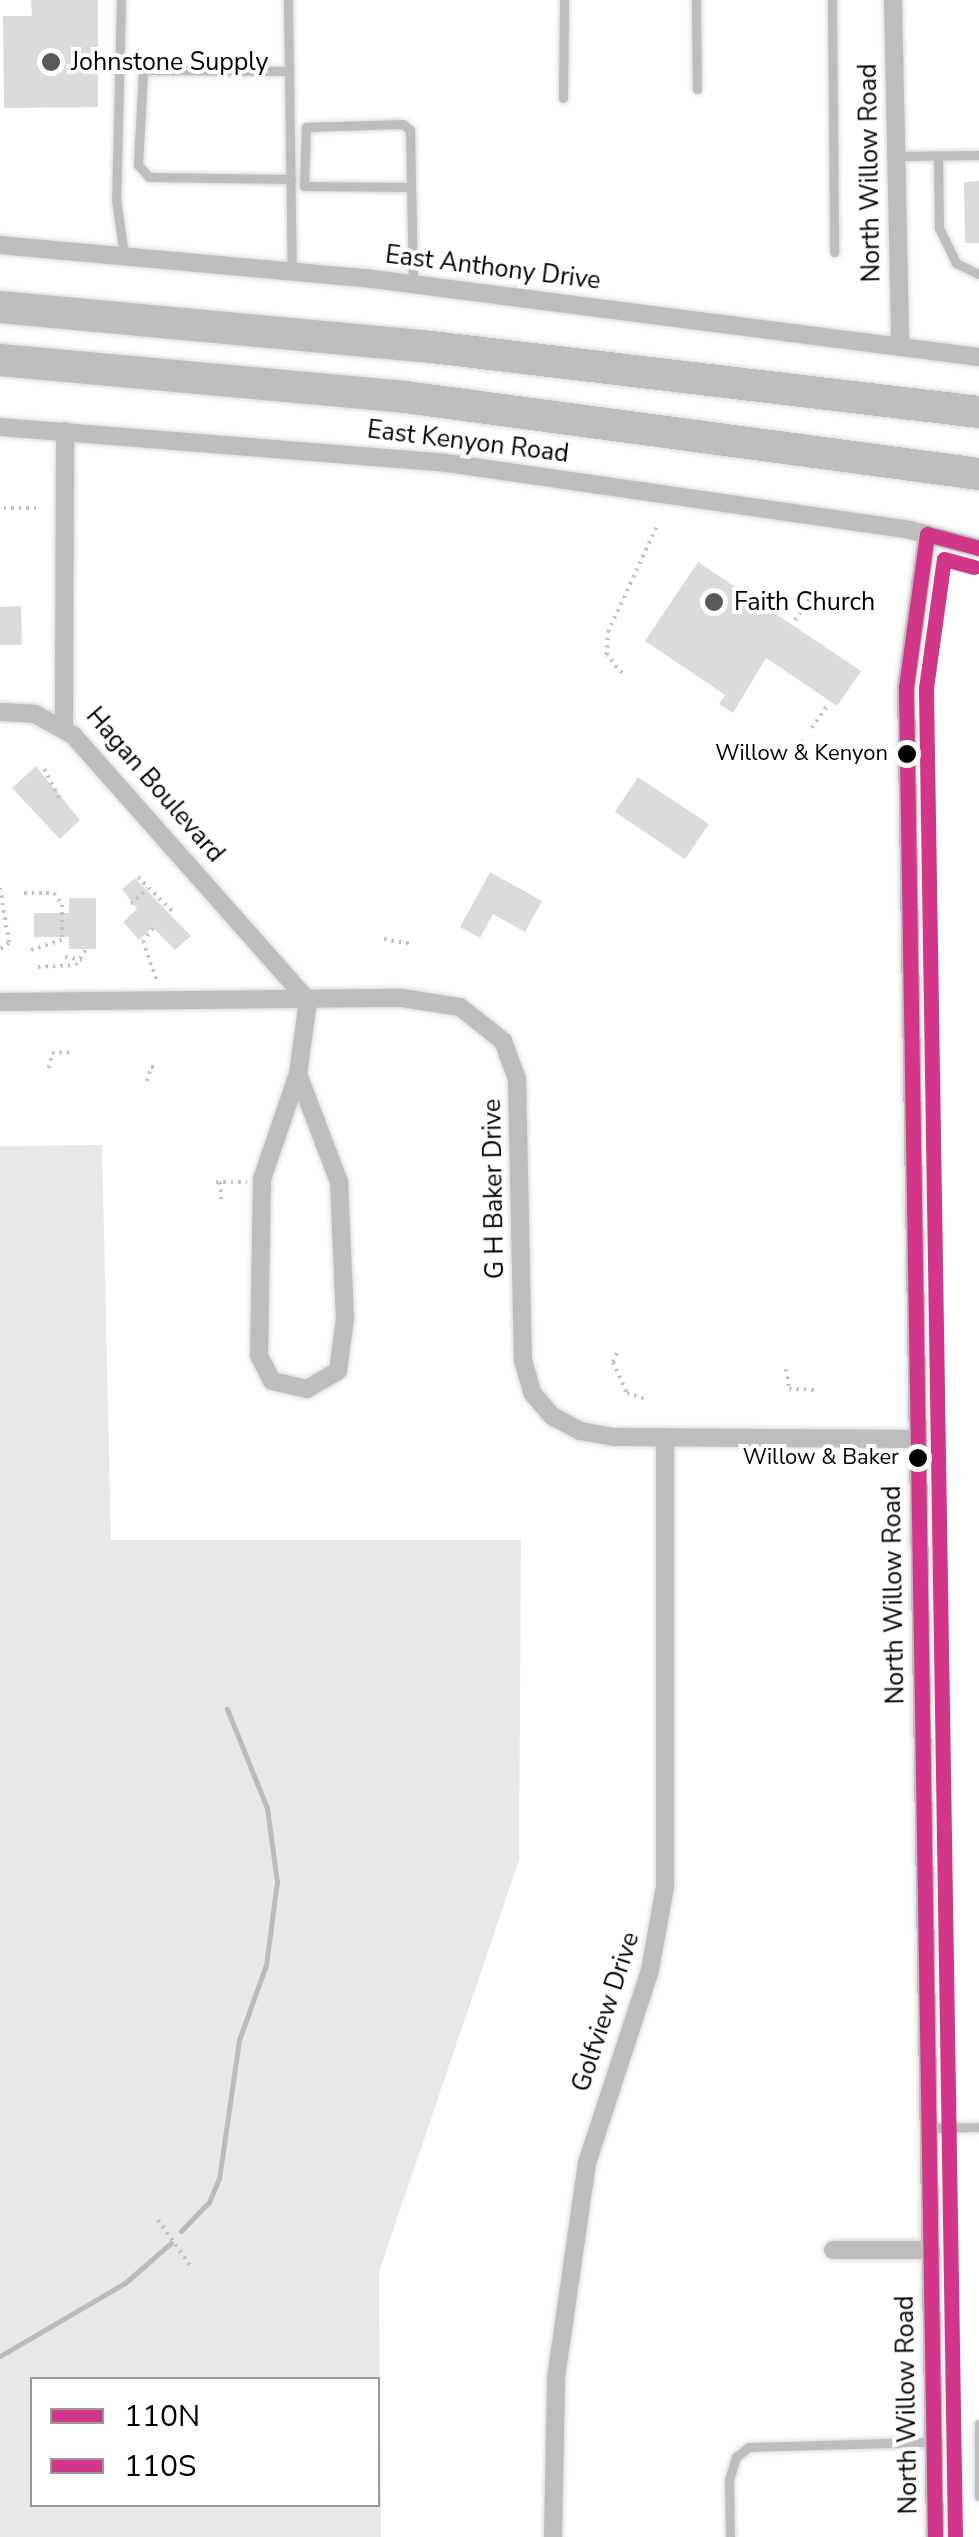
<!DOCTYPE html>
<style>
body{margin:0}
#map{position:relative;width:979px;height:2537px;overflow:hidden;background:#fff;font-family:"Nunito Sans",sans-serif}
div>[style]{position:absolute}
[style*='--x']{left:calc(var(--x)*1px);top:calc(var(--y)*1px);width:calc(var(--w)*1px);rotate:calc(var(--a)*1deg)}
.green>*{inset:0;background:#e8e8e8}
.stream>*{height:5px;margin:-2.5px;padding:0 2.5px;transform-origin:2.5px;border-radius:2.5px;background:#bababa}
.building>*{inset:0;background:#dbdbdb}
.path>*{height:4px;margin-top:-2px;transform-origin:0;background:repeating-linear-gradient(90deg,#c2c2c2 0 2.5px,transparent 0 7.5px)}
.roads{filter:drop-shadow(0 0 2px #dbdbdb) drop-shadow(0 0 2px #dbdbdb)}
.service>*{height:9px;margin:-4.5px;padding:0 4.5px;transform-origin:4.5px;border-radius:4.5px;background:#bdbdbd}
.minor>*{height:18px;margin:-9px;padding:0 9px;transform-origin:9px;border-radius:9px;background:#bdbdbd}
.motorway>*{height:32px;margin:-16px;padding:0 16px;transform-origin:16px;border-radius:16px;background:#bdbdbd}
.bus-1>*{height:15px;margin:-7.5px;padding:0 7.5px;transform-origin:7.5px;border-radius:7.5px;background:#d23689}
.bus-2>*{height:15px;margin:-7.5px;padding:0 7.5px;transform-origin:7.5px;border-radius:7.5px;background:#d23689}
.dots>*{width:28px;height:28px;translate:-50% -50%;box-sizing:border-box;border:5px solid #fff;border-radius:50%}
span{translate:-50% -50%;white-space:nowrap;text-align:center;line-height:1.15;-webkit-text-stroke:8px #fff;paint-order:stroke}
.bus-label{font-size:22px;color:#000}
.right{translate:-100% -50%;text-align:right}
.poi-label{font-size:25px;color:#000}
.left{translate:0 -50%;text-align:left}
.street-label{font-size:25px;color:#000}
.legend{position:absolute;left:30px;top:2377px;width:350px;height:130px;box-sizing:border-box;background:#fff;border:2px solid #999;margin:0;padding:12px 18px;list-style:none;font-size:30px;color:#000}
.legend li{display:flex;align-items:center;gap:20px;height:50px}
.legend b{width:50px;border:2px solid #999}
</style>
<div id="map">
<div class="green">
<i style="clip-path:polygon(evenodd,102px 1145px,111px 1540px,521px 1540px,519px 1860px,379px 2272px,381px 2537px,0 2537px,0 1146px,102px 1145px,32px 2380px,378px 2380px,378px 2504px,32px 2504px,32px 2380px)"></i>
</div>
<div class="stream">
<i style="--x:181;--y:2231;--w:40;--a:-46"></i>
<i style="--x:209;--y:2202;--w:25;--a:-67"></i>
<i style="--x:219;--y:2179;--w:140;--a:-81.8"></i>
<i style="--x:239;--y:2040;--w:80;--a:-70.2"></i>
<i style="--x:266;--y:1965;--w:84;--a:-82.5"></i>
<i style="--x:277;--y:1882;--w:75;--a:-97.7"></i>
<i style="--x:267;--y:1808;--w:107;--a:-112"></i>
<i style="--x:0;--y:2356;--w:145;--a:-30.3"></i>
<i style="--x:125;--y:2283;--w:61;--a:-41"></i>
</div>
<div class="building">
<i style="clip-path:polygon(31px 0,98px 0,98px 107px,4px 108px,3px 16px,32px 16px)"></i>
<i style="clip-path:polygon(979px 181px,979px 243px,965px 243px,964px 182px)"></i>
<i style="clip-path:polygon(698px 562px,861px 671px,837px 706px,766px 658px,733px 713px,719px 704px,725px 695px,645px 641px)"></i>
<i style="clip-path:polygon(21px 606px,22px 645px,0 645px,0 607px)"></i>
<i style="clip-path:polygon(36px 766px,80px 820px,60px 839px,12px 788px)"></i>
<i style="clip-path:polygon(638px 777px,709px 824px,685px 859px,615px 812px)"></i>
<i style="clip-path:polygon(490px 872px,542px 901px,525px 932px,493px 914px,480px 938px,460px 927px)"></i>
<i style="clip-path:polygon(135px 878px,191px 936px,175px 950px,152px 927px,139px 940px,123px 922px,137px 909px,122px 889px)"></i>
<i style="clip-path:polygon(69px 898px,96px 898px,96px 949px,69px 949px,69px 937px,34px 937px,34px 913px,69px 913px)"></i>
</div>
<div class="path">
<i style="--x:4;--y:508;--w:35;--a:0"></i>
<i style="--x:795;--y:620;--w:28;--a:-55"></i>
<i style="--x:622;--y:673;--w:23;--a:-130"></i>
<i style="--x:607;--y:655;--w:23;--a:-88"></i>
<i style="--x:608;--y:632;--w:115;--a:-65.2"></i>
<i style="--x:812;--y:728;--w:27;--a:-56"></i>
<i style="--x:802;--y:742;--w:5;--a:-53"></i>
<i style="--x:44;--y:769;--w:34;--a:62"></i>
<i style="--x:138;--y:877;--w:52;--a:45"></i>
<i style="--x:0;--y:888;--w:56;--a:80.7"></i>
<i style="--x:9;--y:943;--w:11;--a:146"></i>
<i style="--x:24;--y:893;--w:30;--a:0"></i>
<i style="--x:54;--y:893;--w:14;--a:56"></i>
<i style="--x:62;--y:905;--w:35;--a:90"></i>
<i style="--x:62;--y:940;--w:33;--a:162"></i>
<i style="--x:131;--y:904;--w:23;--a:-43"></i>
<i style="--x:153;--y:928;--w:16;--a:128"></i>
<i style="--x:143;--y:941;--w:43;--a:71.1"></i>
<i style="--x:384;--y:939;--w:27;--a:10"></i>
<i style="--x:65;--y:957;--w:19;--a:9"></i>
<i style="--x:38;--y:967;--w:38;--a:-3"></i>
<i style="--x:76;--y:965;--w:19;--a:-58"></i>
<i style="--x:49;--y:1068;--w:15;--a:-79"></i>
<i style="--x:52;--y:1053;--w:21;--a:-3"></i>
<i style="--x:147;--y:1081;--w:15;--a:-74"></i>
<i style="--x:151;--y:1067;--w:6;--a:0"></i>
<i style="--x:216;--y:1182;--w:31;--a:0"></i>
<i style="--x:220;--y:1182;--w:20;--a:87"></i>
<i style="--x:617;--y:1353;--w:10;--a:114"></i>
<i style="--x:613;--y:1362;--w:34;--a:66"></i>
<i style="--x:627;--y:1393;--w:22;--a:18"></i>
<i style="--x:786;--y:1369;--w:20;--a:81"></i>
<i style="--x:789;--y:1389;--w:30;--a:2"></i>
<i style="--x:158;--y:2220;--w:55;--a:54.6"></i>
</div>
<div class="roads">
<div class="service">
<i style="--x:121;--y:0;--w:200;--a:91.4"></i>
<i style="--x:116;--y:200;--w:55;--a:81.6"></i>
<i style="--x:288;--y:0;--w:270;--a:89.2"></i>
<i style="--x:696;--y:0;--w:89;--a:89.4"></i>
<i style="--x:832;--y:0;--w:252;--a:89.5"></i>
<i style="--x:289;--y:71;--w:146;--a:-179.6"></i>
<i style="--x:143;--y:70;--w:95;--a:93"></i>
<i style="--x:138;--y:165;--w:16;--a:47"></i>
<i style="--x:149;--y:177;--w:142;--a:0.8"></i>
<i style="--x:563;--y:98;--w:98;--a:-89.4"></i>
<i style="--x:897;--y:156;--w:82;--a:-0.7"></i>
<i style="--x:938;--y:156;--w:72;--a:89.2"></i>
<i style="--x:939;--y:228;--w:39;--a:64"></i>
<i style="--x:956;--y:263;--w:25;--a:26"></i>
<i style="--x:411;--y:187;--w:107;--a:-179.5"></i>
<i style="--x:304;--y:186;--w:59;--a:-88.1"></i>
<i style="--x:306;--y:127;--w:97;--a:-1.8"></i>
<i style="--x:403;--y:124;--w:9;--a:41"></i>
<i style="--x:410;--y:130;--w:153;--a:88.9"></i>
<i style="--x:929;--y:2128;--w:50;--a:-1.1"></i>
<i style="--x:979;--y:2424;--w:72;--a:90"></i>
<i style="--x:730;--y:2537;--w:57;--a:-91"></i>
<i style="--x:729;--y:2480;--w:24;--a:-73"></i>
<i style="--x:736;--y:2457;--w:16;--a:-38"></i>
<i style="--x:749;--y:2447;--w:182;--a:-1.6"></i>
</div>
<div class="minor">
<i style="--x:893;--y:0;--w:346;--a:88.8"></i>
<i style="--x:0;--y:245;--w:366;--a:5.2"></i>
<i style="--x:365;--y:278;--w:619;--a:7.33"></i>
<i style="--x:0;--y:427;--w:447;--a:4.6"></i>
<i style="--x:446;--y:463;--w:469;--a:8.2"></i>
<i style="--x:910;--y:530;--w:71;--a:14.6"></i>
<i style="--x:927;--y:534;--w:154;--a:97.8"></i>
<i style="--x:906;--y:687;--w:1850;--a:89.1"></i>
<i style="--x:0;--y:712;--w:35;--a:3"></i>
<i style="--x:35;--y:714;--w:43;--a:28.9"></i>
<i style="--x:73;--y:735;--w:355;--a:48.5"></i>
<i style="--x:308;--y:1001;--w:74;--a:97.8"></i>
<i style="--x:298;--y:1074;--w:116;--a:69.2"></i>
<i style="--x:339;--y:1182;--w:137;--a:87.5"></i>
<i style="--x:345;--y:1319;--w:52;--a:97.7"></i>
<i style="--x:338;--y:1371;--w:36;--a:150"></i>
<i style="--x:307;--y:1389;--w:36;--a:-167"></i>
<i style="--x:272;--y:1381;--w:29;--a:-117"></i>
<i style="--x:259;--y:1355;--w:176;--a:-89"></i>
<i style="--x:262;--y:1179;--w:111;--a:-71.1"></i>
<i style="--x:64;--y:727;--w:296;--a:-89.8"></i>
<i style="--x:0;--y:1002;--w:402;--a:-0.6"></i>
<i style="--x:402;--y:998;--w:59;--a:8.8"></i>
<i style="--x:460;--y:1007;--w:55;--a:38.3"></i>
<i style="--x:503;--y:1041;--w:40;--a:69.8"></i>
<i style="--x:517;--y:1079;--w:281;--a:88.8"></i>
<i style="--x:523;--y:1360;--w:35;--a:74"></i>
<i style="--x:533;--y:1394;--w:29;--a:49"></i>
<i style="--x:552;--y:1416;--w:32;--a:28"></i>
<i style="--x:580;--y:1431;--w:36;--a:10"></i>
<i style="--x:615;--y:1437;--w:302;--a:0.4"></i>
<i style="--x:833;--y:2250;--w:96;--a:0"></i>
<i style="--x:553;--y:2537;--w:159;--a:-88.9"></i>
<i style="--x:556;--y:2378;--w:217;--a:-81.8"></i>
<i style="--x:587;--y:2163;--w:203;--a:-71.9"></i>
<i style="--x:650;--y:1970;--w:84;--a:-79.8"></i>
<i style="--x:665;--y:1887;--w:448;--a:-90"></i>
</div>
<div class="motorway">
<i style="--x:0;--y:307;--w:425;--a:5.3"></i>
<i style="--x:423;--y:346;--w:560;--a:6.77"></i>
<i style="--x:0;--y:360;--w:407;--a:5.2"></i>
<i style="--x:405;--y:397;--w:579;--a:7.64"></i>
</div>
</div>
<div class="bus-1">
<i style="--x:935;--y:2537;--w:1850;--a:-90.9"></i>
<i style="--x:906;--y:687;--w:154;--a:-82.2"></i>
<i style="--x:927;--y:534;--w:54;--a:15.1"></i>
</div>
<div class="bus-2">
<i style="--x:955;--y:2537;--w:1849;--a:-90.9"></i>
<i style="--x:926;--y:688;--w:130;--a:-82.1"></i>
<i style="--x:944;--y:559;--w:31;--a:15"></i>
</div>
<div class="dots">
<i style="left:51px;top:62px;background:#595959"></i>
<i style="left:714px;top:602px;background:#595959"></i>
<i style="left:907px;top:754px;background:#000"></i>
<i style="left:918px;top:1458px;background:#000"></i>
</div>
<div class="bus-label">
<span class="right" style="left:888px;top:754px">Willow &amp; Kenyon</span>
<span class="right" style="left:899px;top:1458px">Willow &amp; Baker</span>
</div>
<div class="poi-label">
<span class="left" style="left:71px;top:62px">Johnstone Supply</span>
<span class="left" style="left:734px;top:602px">Faith Church</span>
</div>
<div class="street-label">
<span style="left:870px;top:173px;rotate:-91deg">North Willow Road</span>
<span style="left:493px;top:268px;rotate:7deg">East Anthony Drive</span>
<span style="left:468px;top:442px;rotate:7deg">East Kenyon Road</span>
<span style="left:155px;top:785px;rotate:49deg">Hagan Boulevard</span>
<span style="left:494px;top:1189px;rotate:-91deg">G H Baker Drive</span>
<span style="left:894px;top:1595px;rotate:-91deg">North Willow Road</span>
<span style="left:606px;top:2012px;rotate:-72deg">Golfview Drive</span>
<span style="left:907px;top:2405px;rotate:-91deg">North Willow Road</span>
</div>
<ul class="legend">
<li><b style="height:12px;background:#d23689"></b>110N</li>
<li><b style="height:12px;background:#d23689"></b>110S</li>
</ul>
</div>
